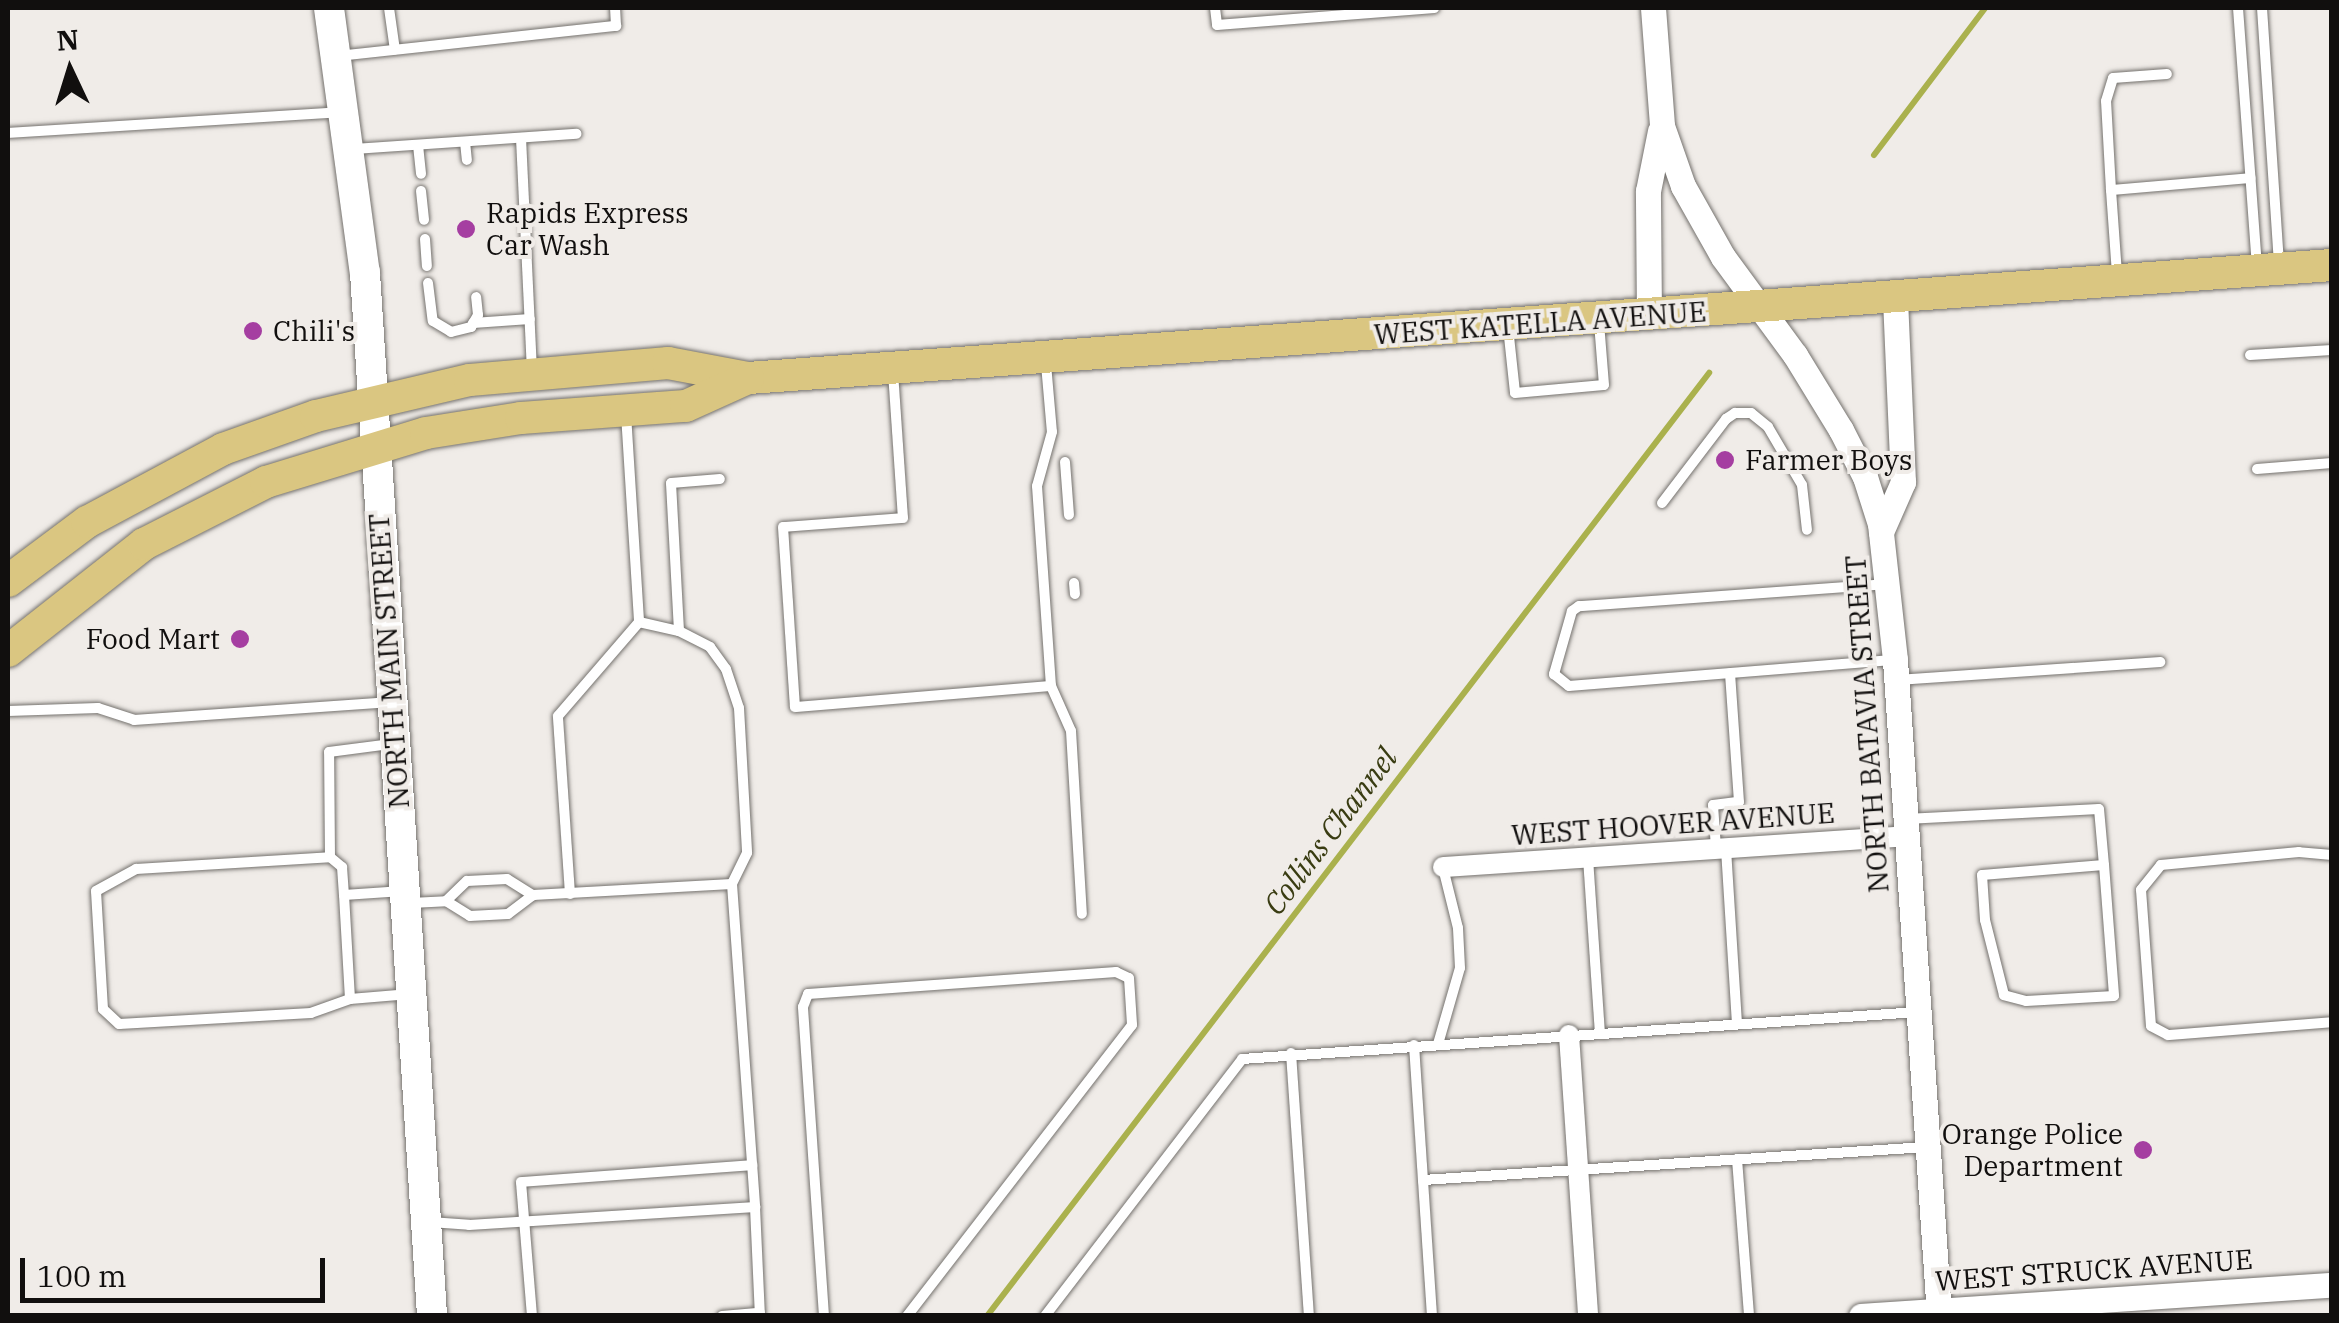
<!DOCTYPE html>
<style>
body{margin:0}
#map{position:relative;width:2339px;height:1323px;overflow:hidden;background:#f0ece8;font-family:"IBM Plex Serif",serif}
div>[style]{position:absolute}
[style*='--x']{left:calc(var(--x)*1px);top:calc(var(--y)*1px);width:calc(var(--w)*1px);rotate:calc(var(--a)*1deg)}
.stream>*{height:6px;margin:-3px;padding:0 3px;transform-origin:3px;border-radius:3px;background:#aab14d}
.roads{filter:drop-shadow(0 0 2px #74716d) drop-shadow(0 0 2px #74716d)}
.service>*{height:10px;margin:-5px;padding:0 5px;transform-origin:5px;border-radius:5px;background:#fff}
.minor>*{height:20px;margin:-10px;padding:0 10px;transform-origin:10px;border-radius:10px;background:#fff}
.tertiary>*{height:25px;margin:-12.5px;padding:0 12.5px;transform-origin:12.5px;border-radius:12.5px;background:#fff}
.secondary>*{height:30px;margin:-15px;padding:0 15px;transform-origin:15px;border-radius:15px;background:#fff}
.primary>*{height:32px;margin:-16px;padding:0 16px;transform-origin:16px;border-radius:16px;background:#dac681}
.dots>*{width:28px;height:28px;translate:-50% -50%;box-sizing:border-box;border:5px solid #f0ece8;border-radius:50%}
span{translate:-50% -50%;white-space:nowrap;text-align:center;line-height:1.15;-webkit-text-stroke:8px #f0ece8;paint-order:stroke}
.poi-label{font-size:28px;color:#110f0e}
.left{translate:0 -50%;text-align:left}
.right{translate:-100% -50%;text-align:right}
.street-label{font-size:28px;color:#110f0e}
.water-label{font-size:30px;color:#393c12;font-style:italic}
.frame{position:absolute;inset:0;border:10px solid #110f0e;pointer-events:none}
.north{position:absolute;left:20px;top:20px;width:100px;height:100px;-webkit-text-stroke:8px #f0ece8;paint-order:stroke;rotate:356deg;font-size:28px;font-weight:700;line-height:40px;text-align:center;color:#110f0e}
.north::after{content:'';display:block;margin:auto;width:35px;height:45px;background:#110f0e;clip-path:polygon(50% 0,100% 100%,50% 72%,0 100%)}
.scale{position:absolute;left:20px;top:1258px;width:305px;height:45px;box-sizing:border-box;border:5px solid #110f0e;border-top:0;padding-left:12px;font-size:30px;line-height:35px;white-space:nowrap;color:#110f0e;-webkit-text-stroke:8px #f0ece8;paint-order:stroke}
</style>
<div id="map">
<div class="stream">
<i style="--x:1874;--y:155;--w:184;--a:-52.9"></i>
<i style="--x:987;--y:1316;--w:1188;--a:-52.56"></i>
</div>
<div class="roads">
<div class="service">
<i style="--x:389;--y:8;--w:42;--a:81.9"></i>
<i style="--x:1215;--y:8;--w:17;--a:83"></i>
<i style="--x:1217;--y:25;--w:218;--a:-4.5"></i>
<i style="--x:2238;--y:8;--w:257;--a:85.8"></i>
<i style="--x:2262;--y:8;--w:256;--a:86.2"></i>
<i style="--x:338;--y:56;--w:280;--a:-6.2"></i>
<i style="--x:616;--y:26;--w:18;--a:-93"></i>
<i style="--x:8;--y:133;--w:335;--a:-3.6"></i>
<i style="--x:521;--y:138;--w:230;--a:87.3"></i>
<i style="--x:465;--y:142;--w:18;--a:84"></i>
<i style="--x:418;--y:145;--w:29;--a:84"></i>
<i style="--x:354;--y:149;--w:223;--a:-3.9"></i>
<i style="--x:2111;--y:190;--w:89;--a:-93.2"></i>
<i style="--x:2106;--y:101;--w:24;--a:-73"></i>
<i style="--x:2113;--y:78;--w:54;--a:-4.2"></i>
<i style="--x:421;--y:191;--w:29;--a:84"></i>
<i style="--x:425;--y:239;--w:27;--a:86"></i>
<i style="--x:2117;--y:274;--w:84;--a:-94.1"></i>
<i style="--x:2111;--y:190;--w:140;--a:-4.9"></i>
<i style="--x:428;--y:283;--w:38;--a:83"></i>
<i style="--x:433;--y:321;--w:21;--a:31"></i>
<i style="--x:451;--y:332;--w:21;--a:-14"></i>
<i style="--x:471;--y:327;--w:14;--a:-60"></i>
<i style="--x:478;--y:315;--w:18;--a:-96"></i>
<i style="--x:473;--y:323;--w:57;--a:-4"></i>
<i style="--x:1508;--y:327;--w:66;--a:83.9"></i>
<i style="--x:1515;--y:393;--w:89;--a:-5.1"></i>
<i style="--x:1604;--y:385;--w:62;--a:-94.6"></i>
<i style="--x:2250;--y:355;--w:82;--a:-3.5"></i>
<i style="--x:1046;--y:364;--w:68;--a:85"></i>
<i style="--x:1052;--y:432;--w:56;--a:105.5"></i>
<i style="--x:1037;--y:486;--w:200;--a:86"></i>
<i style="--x:1051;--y:686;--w:49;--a:66"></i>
<i style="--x:1071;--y:731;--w:183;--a:86.6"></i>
<i style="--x:893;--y:372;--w:146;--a:86.1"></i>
<i style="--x:903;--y:518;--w:120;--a:175.7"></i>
<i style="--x:783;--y:527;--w:180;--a:86.2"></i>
<i style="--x:795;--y:707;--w:257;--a:-4.7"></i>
<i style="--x:626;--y:414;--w:208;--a:86.4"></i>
<i style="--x:1065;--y:462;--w:53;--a:85.7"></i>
<i style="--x:2257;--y:469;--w:75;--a:-4.6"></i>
<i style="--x:1662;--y:503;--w:106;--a:-52.7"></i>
<i style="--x:1726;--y:419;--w:11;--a:-34"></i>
<i style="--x:1735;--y:413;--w:16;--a:0"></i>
<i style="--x:1751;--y:413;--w:22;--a:39"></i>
<i style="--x:1768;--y:427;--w:67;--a:59.6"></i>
<i style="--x:1802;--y:485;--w:45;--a:83.7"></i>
<i style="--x:1074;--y:583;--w:11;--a:85"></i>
<i style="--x:1888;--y:584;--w:310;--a:175.9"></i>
<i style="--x:1579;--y:606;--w:9;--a:144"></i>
<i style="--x:1572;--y:611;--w:66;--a:105.9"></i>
<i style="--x:1554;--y:674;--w:19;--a:39"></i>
<i style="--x:1569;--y:686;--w:324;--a:-4.6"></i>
<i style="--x:679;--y:631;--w:148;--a:-93.1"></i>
<i style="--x:671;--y:483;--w:49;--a:-4.7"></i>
<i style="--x:1897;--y:680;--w:264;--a:-3.9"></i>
<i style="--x:8;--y:711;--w:90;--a:-1.9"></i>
<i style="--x:98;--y:708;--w:38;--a:18"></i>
<i style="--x:134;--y:720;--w:258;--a:-4"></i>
<i style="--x:1906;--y:819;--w:193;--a:-3"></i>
<i style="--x:2099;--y:809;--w:56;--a:84.9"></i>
<i style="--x:2104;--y:865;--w:131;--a:85.6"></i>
<i style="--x:2114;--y:996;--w:88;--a:176.7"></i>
<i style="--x:2026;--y:1001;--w:23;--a:-165"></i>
<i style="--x:2004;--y:995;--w:77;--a:-104.2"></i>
<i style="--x:1985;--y:920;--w:45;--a:-93.8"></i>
<i style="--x:1982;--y:875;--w:122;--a:-4.7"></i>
<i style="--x:1716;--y:848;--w:43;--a:-94"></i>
<i style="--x:1713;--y:805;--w:26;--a:-7"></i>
<i style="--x:1739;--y:802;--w:129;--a:-94"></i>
<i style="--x:1726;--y:849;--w:175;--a:86.4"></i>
<i style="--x:2332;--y:855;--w:33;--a:-175"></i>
<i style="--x:2299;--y:852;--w:139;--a:174.6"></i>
<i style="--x:2161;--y:865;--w:32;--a:129"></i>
<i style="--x:2141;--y:890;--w:136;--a:85.8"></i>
<i style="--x:2151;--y:1026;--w:19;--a:28"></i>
<i style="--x:2168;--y:1035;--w:165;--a:-4.5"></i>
<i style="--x:330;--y:857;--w:105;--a:-90.5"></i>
<i style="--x:329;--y:752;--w:63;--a:-7.4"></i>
<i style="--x:1588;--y:858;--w:175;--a:86.1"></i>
<i style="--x:570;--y:894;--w:178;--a:-93.9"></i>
<i style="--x:558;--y:716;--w:124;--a:-49.2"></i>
<i style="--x:639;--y:622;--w:41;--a:12.7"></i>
<i style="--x:679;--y:631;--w:35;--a:27"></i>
<i style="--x:710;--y:647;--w:27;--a:54"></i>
<i style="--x:726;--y:669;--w:41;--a:71.6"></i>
<i style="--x:739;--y:708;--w:145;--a:86.8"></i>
<i style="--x:747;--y:853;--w:34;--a:116"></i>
<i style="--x:732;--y:884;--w:324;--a:85.9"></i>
<i style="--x:344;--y:895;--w:104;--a:86.7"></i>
<i style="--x:350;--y:999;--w:60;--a:-4.8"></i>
<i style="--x:446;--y:901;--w:29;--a:-44"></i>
<i style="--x:467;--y:881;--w:40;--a:-2.9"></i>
<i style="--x:507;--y:879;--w:31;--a:32"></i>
<i style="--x:533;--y:895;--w:199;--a:-3.2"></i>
<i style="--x:411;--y:903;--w:35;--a:-3"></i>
<i style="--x:446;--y:901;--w:28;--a:32"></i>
<i style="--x:470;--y:916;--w:38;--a:-3"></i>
<i style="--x:508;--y:914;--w:31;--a:-37"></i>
<i style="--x:350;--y:999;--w:41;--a:160.3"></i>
<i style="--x:311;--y:1013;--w:192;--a:176.7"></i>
<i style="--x:119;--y:1024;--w:22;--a:-137"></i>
<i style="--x:103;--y:1009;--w:118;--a:-93.4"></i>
<i style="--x:96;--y:891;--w:46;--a:-28.8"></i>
<i style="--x:136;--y:869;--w:194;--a:-3.5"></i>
<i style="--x:330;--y:857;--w:16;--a:40"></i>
<i style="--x:342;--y:867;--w:28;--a:86"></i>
<i style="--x:344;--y:895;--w:59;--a:-3.9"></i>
<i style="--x:1438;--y:1044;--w:79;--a:-73.9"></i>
<i style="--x:1460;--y:968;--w:40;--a:-92.9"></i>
<i style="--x:1458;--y:928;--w:62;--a:-104"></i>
<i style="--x:1414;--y:1045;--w:272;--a:86.2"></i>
<i style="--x:1291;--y:1053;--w:264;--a:86.1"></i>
<i style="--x:1737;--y:1159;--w:157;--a:85.6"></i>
<i style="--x:1423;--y:1180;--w:504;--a:-3.75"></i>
<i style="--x:430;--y:1222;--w:39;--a:4"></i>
<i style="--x:469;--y:1225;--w:287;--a:-3.6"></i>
<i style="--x:755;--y:1207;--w:109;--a:87.4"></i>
<i style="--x:532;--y:1316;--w:134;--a:-94.7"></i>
<i style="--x:521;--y:1182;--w:232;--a:-4.2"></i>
<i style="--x:722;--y:1316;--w:38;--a:-5"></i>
<i style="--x:824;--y:1316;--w:310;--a:-93.9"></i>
<i style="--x:803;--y:1007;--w:14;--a:-69"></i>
<i style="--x:808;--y:994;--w:309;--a:-4.1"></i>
<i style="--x:1116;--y:972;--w:14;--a:25"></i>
<i style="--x:1129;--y:978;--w:47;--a:86.3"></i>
<i style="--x:1132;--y:1025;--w:368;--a:127.7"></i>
<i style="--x:1045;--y:1316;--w:324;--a:-52.5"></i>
<i style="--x:1242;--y:1059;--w:678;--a:-3.98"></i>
</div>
<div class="minor">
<i style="--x:1443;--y:867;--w:465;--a:-3.8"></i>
<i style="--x:1569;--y:1035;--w:282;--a:86.1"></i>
</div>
<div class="tertiary">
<i style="--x:1653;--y:8;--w:118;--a:85.6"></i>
<i style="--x:1662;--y:126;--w:64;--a:70.7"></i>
<i style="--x:1683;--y:186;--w:81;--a:60.6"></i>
<i style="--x:1723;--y:257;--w:122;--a:53.7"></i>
<i style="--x:1795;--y:355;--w:88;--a:58.5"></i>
<i style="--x:1841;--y:430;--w:53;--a:62.9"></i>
<i style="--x:1865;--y:477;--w:49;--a:72.3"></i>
<i style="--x:1880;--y:524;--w:137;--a:83.7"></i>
<i style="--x:1895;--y:660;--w:657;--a:86.16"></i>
<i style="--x:1649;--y:316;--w:125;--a:-90.5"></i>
<i style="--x:1648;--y:191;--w:61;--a:-78.7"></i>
<i style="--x:1881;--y:532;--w:55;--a:-66.3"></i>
<i style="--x:1903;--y:482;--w:185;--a:-92.5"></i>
<i style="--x:1861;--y:1316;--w:472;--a:-3.8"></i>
</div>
<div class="secondary">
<i style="--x:329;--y:8;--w:267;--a:82.3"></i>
<i style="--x:365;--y:273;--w:1045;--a:86.32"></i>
</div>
<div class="primary">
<i style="--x:8;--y:581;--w:99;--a:-36.8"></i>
<i style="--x:87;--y:522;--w:154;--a:-28.2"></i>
<i style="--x:223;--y:449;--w:99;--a:-19.5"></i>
<i style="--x:316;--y:416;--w:158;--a:-13.2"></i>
<i style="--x:470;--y:380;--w:199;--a:-4.9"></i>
<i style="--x:668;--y:363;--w:81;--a:10.6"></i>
<i style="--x:748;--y:378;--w:1588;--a:-4.08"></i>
<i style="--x:8;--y:651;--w:173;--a:-38.2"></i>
<i style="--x:144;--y:544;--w:137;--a:-26.9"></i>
<i style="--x:266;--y:482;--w:167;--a:-17"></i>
<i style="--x:426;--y:433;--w:96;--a:-9"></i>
<i style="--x:521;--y:418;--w:165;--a:-4.2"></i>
<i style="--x:686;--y:406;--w:68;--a:-24.3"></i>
</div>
</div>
<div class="dots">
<i style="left:466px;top:229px;background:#a53ea1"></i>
<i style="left:253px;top:331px;background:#a53ea1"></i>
<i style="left:1725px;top:460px;background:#a53ea1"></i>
<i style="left:240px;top:639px;background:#a53ea1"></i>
<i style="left:2143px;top:1150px;background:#a53ea1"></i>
</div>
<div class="poi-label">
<span class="left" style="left:486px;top:229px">Rapids Express<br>Car Wash</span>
<span class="left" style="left:273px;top:331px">Chili's</span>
<span class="left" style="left:1745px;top:460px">Farmer Boys</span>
<span class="right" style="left:220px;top:639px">Food Mart</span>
<span class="right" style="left:2123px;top:1150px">Orange Police<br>Department</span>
</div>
<div class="street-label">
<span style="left:1540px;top:323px;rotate:-4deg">WEST KATELLA AVENUE</span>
<span style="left:389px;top:661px;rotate:-94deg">NORTH MAIN STREET</span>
<span style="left:1867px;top:724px;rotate:-94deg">NORTH BATAVIA STREET</span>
<span style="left:1673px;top:824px;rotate:-4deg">WEST HOOVER AVENUE</span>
<span style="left:2094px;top:1270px;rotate:-4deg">WEST STRUCK AVENUE</span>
</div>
<div class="water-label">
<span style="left:1330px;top:831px;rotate:-53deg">Collins Channel</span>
</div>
<div class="frame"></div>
<div class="north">N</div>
<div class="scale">100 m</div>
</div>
